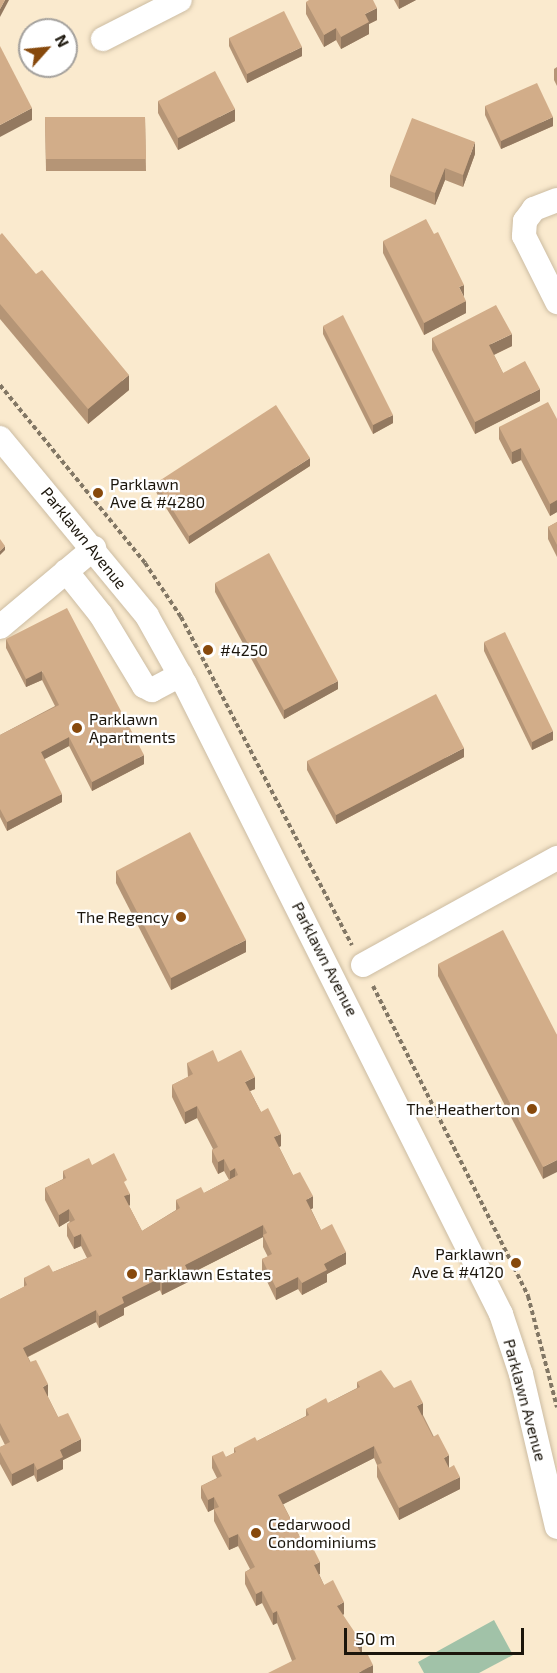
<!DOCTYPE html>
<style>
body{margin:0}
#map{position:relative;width:557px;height:1673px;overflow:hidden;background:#faeace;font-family:"Exo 2",sans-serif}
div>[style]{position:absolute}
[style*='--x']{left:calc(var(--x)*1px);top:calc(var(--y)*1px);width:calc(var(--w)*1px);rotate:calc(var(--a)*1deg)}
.green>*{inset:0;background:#a1c2a8}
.path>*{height:4px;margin-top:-2px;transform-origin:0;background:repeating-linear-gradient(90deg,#827765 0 4.5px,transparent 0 7.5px)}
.roads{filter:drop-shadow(0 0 2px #ccbca2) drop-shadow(0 0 2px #ccbca2)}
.minor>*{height:24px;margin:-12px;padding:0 12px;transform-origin:12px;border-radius:12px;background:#fff}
.wall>*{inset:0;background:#b59576}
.shaded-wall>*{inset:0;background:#937960}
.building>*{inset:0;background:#d2ad89}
.dots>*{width:16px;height:16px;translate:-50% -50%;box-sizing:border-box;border:3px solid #fff;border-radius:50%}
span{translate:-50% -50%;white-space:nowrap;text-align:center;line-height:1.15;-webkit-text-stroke:4.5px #fff;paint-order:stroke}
.poi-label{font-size:16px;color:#1b150b}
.left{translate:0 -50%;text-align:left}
.right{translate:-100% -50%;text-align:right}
.street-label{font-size:16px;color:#1b150b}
.north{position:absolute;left:18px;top:18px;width:60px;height:60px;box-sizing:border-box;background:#fff;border:2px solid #a4a19d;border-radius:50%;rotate:63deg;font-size:16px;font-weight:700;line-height:24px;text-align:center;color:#1b150b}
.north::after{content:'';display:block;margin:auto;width:21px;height:27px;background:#87490c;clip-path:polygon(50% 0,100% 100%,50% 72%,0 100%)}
.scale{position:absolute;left:344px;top:1628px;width:180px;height:27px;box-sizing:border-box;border:3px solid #1b150b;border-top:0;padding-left:8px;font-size:18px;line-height:21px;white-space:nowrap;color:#1b150b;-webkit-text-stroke:4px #fff;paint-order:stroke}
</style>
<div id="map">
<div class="green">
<i style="clip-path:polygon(494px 1620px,513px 1655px,479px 1673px,424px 1673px,418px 1662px)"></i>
</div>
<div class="path">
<i style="--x:0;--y:385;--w:230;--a:50.8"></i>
<i style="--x:145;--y:563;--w:65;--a:56.3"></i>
<i style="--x:181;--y:617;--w:370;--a:62.5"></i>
<i style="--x:373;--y:986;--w:347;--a:63.4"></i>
<i style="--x:528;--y:1296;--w:115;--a:75.4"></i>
</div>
<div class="roads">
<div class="minor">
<i style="--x:103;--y:39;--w:86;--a:-26.9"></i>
<i style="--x:557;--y:200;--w:25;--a:159"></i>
<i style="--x:534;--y:209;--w:15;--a:127"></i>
<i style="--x:525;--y:221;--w:15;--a:94"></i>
<i style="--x:524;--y:236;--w:74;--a:63.4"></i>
<i style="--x:0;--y:438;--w:231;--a:50.4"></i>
<i style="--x:147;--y:616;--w:78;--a:60.8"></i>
<i style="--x:185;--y:684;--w:705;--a:63.36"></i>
<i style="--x:501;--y:1314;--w:63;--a:71.6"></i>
<i style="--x:521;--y:1374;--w:157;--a:76.8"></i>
<i style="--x:66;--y:571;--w:56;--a:51.5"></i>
<i style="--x:101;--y:615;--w:83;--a:58.8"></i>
<i style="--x:144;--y:686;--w:9;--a:27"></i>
<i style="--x:152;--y:690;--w:32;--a:-28"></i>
<i style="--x:0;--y:627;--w:123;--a:-40"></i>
<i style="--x:363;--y:965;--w:222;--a:-28.9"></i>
</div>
</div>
<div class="wall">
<i style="clip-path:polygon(394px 0,416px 0,399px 9px)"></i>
<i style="clip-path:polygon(306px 2px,377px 20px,369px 24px,369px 34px,341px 49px,336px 40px,324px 47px,306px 14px)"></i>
<i style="clip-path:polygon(229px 38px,302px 56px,247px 83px,229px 46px)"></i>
<i style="clip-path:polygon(557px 67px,557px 86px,554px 80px,554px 69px)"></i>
<i style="clip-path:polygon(158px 101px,235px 121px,178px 150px,158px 113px)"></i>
<i style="clip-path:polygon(485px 106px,553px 126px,501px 149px,485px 115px)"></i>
<i style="clip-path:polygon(45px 117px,145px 117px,146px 171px,46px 171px)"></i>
<i style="clip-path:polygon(475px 154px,463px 187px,445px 180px,435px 205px,390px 187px,390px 175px)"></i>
<i style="clip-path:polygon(0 235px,129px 390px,88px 424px,0 319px)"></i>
<i style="clip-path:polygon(383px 241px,464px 297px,466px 313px,424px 335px,383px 253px)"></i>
<i style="clip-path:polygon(323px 326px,393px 423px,373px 434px,323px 334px)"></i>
<i style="clip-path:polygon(432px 338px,512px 346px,494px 355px,503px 373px,540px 401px,475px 434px,432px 350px)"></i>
<i style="clip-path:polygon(557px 419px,557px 512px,550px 516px,521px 460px,512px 464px,499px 439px,499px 427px)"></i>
<i style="clip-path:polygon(310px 466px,189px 544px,156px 492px,156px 483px)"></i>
<i style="clip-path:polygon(557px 522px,557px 557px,548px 539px,548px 527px)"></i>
<i style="clip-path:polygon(215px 583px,338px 689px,284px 719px,215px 592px)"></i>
<i style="clip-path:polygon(6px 639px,144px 764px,92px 791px,69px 746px,44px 759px,62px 802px,7px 831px,0 817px,0 735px,55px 706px,42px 680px,26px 687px,6px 648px)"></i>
<i style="clip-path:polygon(484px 642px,553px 740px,532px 750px,484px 651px)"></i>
<i style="clip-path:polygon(464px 757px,336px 824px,307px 770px,307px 761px)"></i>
<i style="clip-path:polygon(116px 871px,246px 952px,171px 990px,116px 883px)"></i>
<i style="clip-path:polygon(438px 964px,557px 1035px,543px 1179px,438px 976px)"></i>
<i style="clip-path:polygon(218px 1062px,255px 1089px,250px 1091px,261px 1112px,281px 1146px,279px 1147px,293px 1175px,313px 1208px,311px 1209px,321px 1230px,346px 1264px,327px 1274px,327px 1282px,302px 1295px,298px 1289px,276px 1300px,262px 1271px,262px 1259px,268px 1257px,263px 1247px,263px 1237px,188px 1275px,188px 1282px,162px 1295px,160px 1290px,124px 1308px,124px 1315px,99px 1328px,96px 1322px,28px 1357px,58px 1417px,81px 1451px,63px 1460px,63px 1469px,37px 1482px,34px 1475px,12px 1486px,0 1464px,0 1447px,5px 1445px,0 1435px,0 1299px,24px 1287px,24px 1278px,53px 1272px,87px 1258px,81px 1246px,74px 1249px,67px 1236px,67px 1224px,70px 1222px,69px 1221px,59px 1227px,45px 1200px,45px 1188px,63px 1179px,63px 1171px,92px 1165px,127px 1189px,130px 1205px,129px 1206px,142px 1231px,176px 1210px,176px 1200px,204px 1193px,229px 1180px,224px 1171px,218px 1174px,212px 1162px,212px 1150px,213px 1149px,197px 1118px,185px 1124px,172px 1097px,172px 1085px,188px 1077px,187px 1063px)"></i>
<i style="clip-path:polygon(357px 1382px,394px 1388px,423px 1415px,460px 1489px,399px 1520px,377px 1477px,377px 1465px,374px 1458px,283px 1504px,303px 1543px,320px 1574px,319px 1574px,324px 1585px,344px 1614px,343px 1615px,362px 1655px,373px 1673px,292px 1661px,277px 1623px,273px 1625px,262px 1603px,256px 1606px,245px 1584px,245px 1572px,250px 1569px,238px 1546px,229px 1550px,214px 1521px,214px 1509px,208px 1512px,201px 1498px,201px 1486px,217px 1478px,212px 1468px,212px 1456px,226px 1457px,234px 1453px,234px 1448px,257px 1441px,306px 1416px,306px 1409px,328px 1403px,357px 1388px)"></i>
</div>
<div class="shaded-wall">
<i style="clip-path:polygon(5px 0,9px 0,0 17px,0 9px)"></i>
<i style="clip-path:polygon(399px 0,416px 0,399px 9px)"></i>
<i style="clip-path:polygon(377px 8px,377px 20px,369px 24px,369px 34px,341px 49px,341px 37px,365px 14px)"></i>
<i style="clip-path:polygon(336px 28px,336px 40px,324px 47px,324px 35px)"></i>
<i style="clip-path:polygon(302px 47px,302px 56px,247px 83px,247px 74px)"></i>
<i style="clip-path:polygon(32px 108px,32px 120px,0 137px,0 125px)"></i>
<i style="clip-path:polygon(235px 109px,235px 121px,178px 150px,178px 138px)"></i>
<i style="clip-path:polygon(553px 117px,553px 126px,501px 149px,501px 141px)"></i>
<i style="clip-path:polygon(475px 142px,475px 154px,463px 187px,463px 175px)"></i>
<i style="clip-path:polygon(445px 168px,445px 180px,435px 205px,435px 193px)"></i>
<i style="clip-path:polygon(464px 285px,464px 297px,459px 287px)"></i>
<i style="clip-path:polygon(466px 301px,466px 313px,424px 335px,424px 323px)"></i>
<i style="clip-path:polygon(512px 334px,512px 346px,489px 357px,489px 345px)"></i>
<i style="clip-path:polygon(129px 375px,129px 390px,88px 424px,88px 409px)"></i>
<i style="clip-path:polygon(540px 389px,540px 401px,475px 434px,475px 422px)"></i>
<i style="clip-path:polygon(393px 415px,393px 423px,373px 434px,373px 425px)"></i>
<i style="clip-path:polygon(521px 448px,521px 460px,512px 464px,512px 452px)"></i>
<i style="clip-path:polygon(310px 458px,310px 466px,189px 544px,189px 536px)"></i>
<i style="clip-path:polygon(557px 500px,557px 512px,550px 516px,550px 504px)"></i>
<i style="clip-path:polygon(5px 546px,5px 550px,0 555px,0 551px)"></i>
<i style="clip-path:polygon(42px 671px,42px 680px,26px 687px,26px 679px)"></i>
<i style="clip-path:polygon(338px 681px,338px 689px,284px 719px,284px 710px)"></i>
<i style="clip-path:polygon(553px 731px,553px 740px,532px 750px,532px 742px)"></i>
<i style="clip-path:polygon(69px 737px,69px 746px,41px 761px,41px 752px)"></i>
<i style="clip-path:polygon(464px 748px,464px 757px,336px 824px,336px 815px)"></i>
<i style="clip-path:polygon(144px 755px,144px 764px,92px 791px,92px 782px)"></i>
<i style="clip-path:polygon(62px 794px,62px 802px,7px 831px,7px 822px)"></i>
<i style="clip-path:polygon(246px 940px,246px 952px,171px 990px,171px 978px)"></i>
<i style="clip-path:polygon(255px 1077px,255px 1089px,245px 1093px,245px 1082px)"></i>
<i style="clip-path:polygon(197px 1106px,197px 1118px,185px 1124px,185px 1112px)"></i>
<i style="clip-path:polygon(281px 1134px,281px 1146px,274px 1149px,274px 1137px)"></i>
<i style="clip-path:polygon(224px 1159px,224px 1171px,218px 1174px,218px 1162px)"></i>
<i style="clip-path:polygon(557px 1160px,557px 1172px,543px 1179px,543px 1167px)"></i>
<i style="clip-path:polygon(235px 1168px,235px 1180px,230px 1183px,230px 1171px)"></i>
<i style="clip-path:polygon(130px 1194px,130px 1205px,124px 1208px,124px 1196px)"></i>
<i style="clip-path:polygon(313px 1196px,313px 1208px,306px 1212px,306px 1200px)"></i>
<i style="clip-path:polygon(69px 1209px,69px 1221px,59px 1227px,59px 1215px)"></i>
<i style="clip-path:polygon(263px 1225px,263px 1237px,188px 1275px,188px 1282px,162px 1295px,162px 1283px,185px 1265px)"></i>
<i style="clip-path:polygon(81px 1234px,81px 1246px,74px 1249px,74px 1237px)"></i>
<i style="clip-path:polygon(346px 1252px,346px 1264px,327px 1274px,327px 1282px,302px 1295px,302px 1283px,324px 1264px)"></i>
<i style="clip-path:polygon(298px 1277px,298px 1289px,276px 1300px,276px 1288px)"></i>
<i style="clip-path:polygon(160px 1278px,160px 1290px,124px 1308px,124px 1315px,99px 1328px,99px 1316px,122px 1297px)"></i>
<i style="clip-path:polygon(96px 1310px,96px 1322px,23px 1359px,23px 1348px)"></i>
<i style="clip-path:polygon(48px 1384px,48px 1396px,43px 1399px,43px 1387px)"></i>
<i style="clip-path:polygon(423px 1403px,423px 1415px,417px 1418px,417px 1406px)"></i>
<i style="clip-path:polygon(81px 1439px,81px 1451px,63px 1460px,63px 1469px,37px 1482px,37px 1470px,60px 1450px)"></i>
<i style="clip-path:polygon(374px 1446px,374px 1458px,278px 1507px,278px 1495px)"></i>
<i style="clip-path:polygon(449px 1455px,449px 1467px,444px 1470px,444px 1458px)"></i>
<i style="clip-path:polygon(34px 1463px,34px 1475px,12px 1486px,12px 1474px)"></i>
<i style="clip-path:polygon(460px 1477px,460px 1489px,399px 1520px,399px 1508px)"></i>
<i style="clip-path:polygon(214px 1497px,214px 1509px,208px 1512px,208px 1500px)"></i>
<i style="clip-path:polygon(238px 1534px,238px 1546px,229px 1550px,229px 1538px)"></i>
<i style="clip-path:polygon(320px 1562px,320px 1574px,314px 1577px,314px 1565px)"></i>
<i style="clip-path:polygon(262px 1591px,262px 1603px,256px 1606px,256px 1594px)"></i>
<i style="clip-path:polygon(344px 1602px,344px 1614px,337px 1618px,337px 1606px)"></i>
<i style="clip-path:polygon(277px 1611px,277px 1623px,273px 1625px,273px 1613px)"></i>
<i style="clip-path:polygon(362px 1643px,362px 1655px,357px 1646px)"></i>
<i style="clip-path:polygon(373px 1665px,373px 1673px,358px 1673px)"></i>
</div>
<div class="building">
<i style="clip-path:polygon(0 0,5px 0,0 9px)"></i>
<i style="clip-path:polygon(309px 0,373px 0,377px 8px,365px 14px,369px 22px,341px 37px,336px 28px,324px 35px,306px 2px)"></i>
<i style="clip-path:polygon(284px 11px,302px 47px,247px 74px,229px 38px)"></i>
<i style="clip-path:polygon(0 46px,32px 108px,0 125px)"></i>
<i style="clip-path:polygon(215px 71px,235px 109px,178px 138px,158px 101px)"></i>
<i style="clip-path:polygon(537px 83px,553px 117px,501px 141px,485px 106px)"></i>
<i style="clip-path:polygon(45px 117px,145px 117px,146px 159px,46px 159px)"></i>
<i style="clip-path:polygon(412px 118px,475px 142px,463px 175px,445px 168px,435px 193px,390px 175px)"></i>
<i style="clip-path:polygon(426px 219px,434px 234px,438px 232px,464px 285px,459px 287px,466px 301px,424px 323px,383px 241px)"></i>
<i style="clip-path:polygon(2px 233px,36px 274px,42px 270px,129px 375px,88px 409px,0 304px,0 235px)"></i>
<i style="clip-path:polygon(496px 305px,512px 334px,489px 345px,503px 373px,525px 361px,540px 389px,475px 422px,432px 338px)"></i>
<i style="clip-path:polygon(343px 315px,393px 415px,373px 425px,323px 326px)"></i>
<i style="clip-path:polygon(548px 402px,557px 419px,557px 500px,550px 504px,521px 448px,512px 452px,499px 427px)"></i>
<i style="clip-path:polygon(276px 405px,310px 458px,189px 536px,156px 483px)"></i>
<i style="clip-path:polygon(557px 522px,557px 545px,548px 527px)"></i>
<i style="clip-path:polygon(0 539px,5px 546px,0 551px)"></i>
<i style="clip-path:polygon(269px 553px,338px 681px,284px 710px,215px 583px)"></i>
<i style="clip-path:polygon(67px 608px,144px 755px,92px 782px,69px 737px,41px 752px,62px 794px,7px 822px,0 809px,0 735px,59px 705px,42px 671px,26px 679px,6px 639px)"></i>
<i style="clip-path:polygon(505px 632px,553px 731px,532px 742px,484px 642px)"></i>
<i style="clip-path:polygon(436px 694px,464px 748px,336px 815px,307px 761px)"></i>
<i style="clip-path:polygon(190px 832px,246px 940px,171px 978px,116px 871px)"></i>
<i style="clip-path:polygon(503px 930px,557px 1035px,557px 1160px,543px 1167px,438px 964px)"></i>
<i style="clip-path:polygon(213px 1050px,218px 1062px,241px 1050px,255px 1077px,245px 1082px,261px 1112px,268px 1108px,281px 1134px,274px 1137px,293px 1175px,300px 1172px,313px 1196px,306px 1200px,321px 1230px,332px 1224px,346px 1252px,324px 1264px,327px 1270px,302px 1283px,298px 1277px,276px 1288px,262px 1259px,272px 1254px,263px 1235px,267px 1233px,263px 1225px,185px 1265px,188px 1271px,162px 1283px,160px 1278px,122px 1297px,124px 1303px,99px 1316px,96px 1310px,23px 1348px,30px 1362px,36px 1360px,48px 1384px,43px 1387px,58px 1417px,68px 1413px,81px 1439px,60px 1450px,63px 1457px,37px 1470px,34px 1463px,12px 1474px,0 1452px,0 1447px,10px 1442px,0 1423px,0 1299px,27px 1285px,24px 1278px,49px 1265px,53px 1272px,92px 1256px,81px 1234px,74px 1237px,67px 1224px,75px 1220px,69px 1209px,59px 1215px,45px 1188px,66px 1178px,63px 1171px,89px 1158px,92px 1165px,114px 1153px,127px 1180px,124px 1182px,130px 1194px,124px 1196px,142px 1231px,180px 1208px,176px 1200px,201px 1187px,204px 1193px,238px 1175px,235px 1168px,230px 1171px,224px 1159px,218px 1162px,212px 1150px,218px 1147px,197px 1106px,185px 1112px,172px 1085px,193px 1074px,187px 1063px)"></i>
<i style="clip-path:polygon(381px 1370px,394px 1388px,411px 1380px,423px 1403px,417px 1406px,433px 1437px,438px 1434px,449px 1455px,444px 1458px,449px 1468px,454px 1465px,460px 1477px,399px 1508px,377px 1465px,382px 1463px,374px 1446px,278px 1495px,303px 1543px,309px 1540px,320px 1562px,314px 1565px,324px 1585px,333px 1580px,344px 1602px,337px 1606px,362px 1643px,357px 1646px,362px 1655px,367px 1653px,373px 1665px,358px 1673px,268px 1673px,296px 1659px,277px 1611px,273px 1613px,262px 1591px,256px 1594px,245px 1572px,255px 1567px,238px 1534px,229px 1538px,214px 1509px,219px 1507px,214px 1497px,208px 1500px,201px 1486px,222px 1476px,212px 1456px,223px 1451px,226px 1457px,236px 1452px,234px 1448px,255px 1437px,257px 1441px,309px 1415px,306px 1409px,326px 1398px,328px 1403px,360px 1387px,357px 1382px)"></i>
</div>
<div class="dots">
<i style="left:98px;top:493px;background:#87490c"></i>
<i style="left:208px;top:650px;background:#87490c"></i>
<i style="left:77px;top:728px;background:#87490c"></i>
<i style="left:181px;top:917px;background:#87490c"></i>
<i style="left:532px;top:1109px;background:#87490c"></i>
<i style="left:516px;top:1263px;background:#87490c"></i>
<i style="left:132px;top:1274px;background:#87490c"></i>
<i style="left:256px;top:1533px;background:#87490c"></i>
</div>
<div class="poi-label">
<span class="left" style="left:110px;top:493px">Parklawn<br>Ave &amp; #4280</span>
<span class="left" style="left:220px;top:650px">#4250</span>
<span class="left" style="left:89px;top:728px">Parklawn<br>Apartments</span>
<span class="right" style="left:169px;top:917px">The Regency</span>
<span class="right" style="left:520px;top:1109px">The Heatherton</span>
<span class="right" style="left:504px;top:1263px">Parklawn<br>Ave &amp; #4120</span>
<span class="left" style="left:144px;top:1274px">Parklawn Estates</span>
<span class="left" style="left:268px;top:1533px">Cedarwood<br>Condominiums</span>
</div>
<div class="street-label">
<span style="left:84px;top:538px;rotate:51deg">Parklawn Avenue</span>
<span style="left:325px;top:959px;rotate:63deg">Parklawn Avenue</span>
<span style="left:525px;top:1400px;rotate:75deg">Parklawn Avenue</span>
</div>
<div class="north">N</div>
<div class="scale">50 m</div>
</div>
